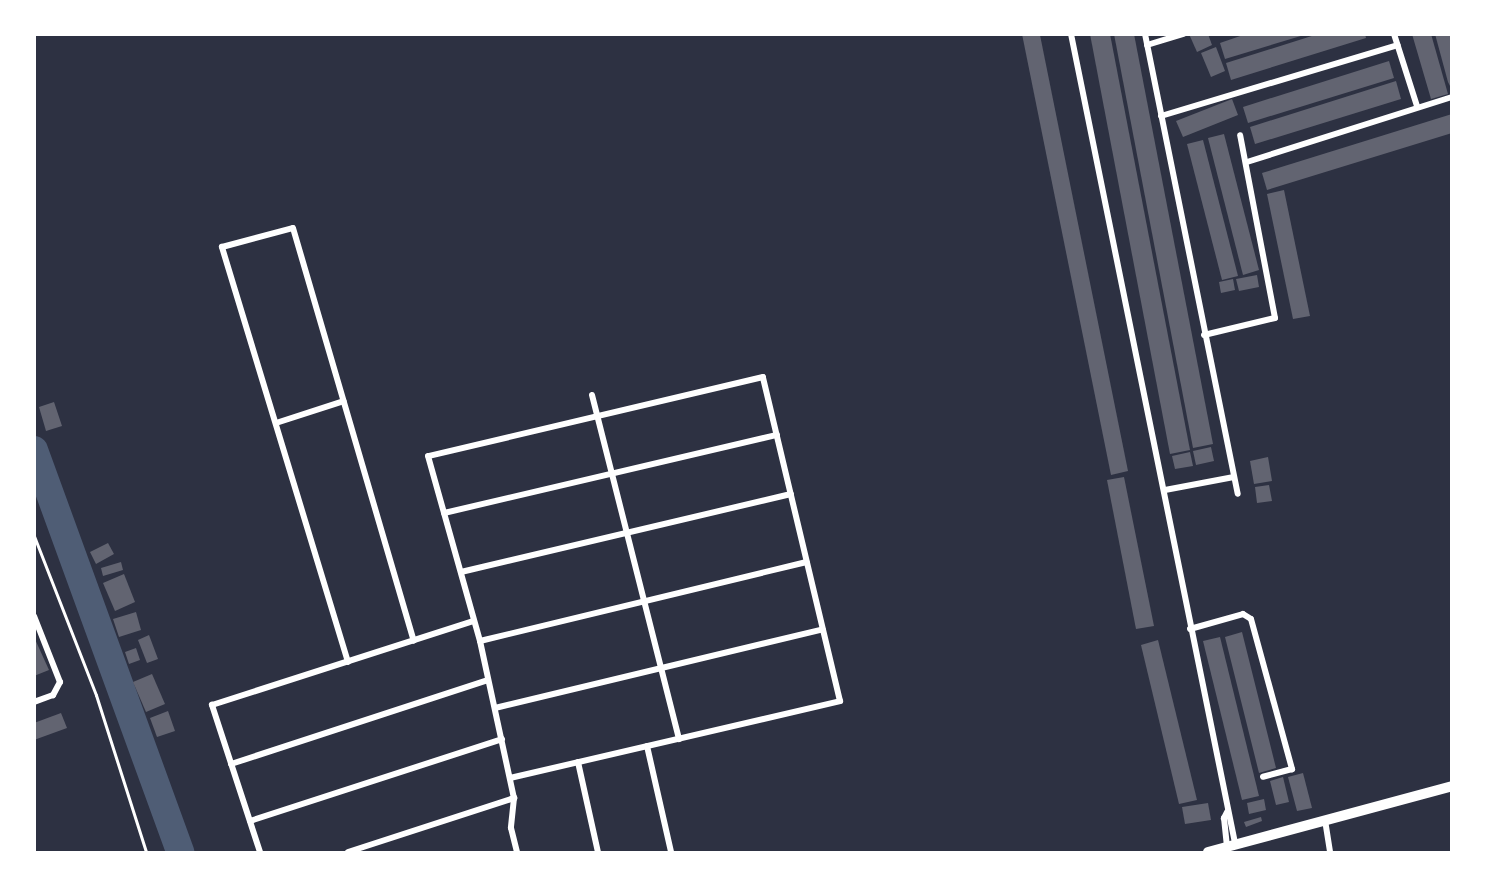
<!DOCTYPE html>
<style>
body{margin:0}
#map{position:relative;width:1486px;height:887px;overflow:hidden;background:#2d3142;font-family:Signika,sans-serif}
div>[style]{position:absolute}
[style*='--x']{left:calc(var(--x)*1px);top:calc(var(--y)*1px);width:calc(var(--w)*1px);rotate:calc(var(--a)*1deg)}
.river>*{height:28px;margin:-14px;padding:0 14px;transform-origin:14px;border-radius:14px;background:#4f5d75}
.building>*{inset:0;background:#626471}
.path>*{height:3px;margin:-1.5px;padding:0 1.5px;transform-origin:1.5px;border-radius:1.5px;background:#fff}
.minor>*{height:6px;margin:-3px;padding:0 3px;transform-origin:3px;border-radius:3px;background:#fff}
.tertiary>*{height:10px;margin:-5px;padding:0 5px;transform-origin:5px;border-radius:5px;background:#fff}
span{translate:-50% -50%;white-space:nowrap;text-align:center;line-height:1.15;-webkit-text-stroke:6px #fff;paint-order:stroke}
.frame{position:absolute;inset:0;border:36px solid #fff;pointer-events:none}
</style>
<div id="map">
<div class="river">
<i style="--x:34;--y:450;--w:428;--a:70"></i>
</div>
<div class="building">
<i style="clip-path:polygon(1022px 34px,1040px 35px,1128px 471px,1111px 475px)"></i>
<i style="clip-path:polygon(1090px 34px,1110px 34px,1190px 450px,1170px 454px)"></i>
<i style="clip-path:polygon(1114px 34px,1134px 34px,1213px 444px,1193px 448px)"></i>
<i style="clip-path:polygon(1189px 34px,1208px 34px,1212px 45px,1197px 52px)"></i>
<i style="clip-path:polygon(1246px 34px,1304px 34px,1304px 35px,1225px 59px,1220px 43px)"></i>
<i style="clip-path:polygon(1318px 34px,1365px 34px,1366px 38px,1231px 80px,1226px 63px)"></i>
<i style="clip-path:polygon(1412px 34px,1431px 34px,1448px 94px,1431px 99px)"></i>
<i style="clip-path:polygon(1435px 34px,1452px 34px,1452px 90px,1448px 82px)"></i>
<i style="clip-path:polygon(1216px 47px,1225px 71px,1211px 77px,1201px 53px)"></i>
<i style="clip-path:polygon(1389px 61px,1394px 78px,1248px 123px,1243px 107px)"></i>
<i style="clip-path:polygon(1396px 81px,1401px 99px,1255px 144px,1250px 127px)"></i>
<i style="clip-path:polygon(1232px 99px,1238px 115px,1183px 137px,1176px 121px)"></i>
<i style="clip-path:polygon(1452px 114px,1452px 133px,1267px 190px,1262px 173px)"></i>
<i style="clip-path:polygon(1224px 134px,1259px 270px,1243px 275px,1208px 138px)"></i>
<i style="clip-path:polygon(1203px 140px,1238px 276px,1222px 280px,1187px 144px)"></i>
<i style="clip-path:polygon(1284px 190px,1310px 316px,1293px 319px,1267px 194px)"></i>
<i style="clip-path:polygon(1257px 275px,1259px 287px,1239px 291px,1236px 279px)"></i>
<i style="clip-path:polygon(1233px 279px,1235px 290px,1221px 293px,1219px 282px)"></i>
<i style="clip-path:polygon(54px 402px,62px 426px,46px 431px,39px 407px)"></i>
<i style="clip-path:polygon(1211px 447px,1214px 461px,1196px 465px,1193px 451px)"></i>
<i style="clip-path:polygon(1190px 452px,1193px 466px,1175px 469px,1172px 456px)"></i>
<i style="clip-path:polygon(1268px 457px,1272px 481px,1254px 484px,1250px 461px)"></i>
<i style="clip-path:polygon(1124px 477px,1154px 626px,1136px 629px,1107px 480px)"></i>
<i style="clip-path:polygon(1269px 485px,1272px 501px,1257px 503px,1255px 487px)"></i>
<i style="clip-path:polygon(108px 543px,114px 554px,96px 564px,90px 552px)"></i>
<i style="clip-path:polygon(121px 562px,123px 570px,103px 576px,101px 568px)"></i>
<i style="clip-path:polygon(124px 574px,135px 602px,115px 611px,103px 583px)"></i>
<i style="clip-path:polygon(136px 612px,141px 630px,119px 637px,113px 619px)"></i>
<i style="clip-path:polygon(1242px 632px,1276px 768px,1259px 773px,1225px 637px)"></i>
<i style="clip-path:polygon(149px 635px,158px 659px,147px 663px,138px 640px)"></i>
<i style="clip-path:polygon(34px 637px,49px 670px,34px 676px)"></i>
<i style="clip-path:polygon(1220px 637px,1259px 796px,1242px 800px,1203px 641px)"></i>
<i style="clip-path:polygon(1158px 640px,1197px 800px,1179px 804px,1141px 645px)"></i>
<i style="clip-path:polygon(136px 648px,140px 660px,129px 664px,125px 652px)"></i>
<i style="clip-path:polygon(152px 674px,165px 704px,146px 712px,133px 682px)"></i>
<i style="clip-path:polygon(168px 711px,175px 731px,157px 737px,150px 718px)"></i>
<i style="clip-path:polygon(61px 713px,67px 728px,34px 740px,34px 723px)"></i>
<i style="clip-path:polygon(1303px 773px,1312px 808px,1297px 811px,1288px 777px)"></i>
<i style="clip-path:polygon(1283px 777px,1289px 802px,1276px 805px,1270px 781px)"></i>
<i style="clip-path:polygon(1264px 799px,1266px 810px,1249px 814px,1247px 803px)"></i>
<i style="clip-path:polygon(1208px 803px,1211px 820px,1185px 824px,1182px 807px)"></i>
<i style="clip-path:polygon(1261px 817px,1262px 821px,1246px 827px,1244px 822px)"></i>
</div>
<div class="path">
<i style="--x:34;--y:536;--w:171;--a:68.7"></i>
<i style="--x:96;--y:695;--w:165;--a:72.3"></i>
</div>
<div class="minor">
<i style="--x:1071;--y:34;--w:825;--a:78.54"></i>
<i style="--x:1145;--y:34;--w:469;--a:78.6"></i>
<i style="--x:1394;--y:34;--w:76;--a:72.3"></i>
<i style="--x:1147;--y:45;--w:38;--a:-17"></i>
<i style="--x:1161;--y:116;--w:247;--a:-16.7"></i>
<i style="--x:1247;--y:162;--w:215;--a:-17.6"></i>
<i style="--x:1204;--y:335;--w:73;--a:-13.5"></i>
<i style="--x:1275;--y:318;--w:186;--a:-100.8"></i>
<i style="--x:592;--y:395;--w:355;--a:75.8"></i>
<i style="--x:276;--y:423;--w:71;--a:-17.9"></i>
<i style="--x:1165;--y:490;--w:70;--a:-10.7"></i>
<i style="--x:444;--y:513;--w:342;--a:-13.2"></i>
<i style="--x:461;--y:572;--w:339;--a:-13.3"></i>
<i style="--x:34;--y:616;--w:71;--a:68.5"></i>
<i style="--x:60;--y:682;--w:15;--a:118"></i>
<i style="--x:53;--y:695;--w:20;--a:160"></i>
<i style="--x:1190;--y:629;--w:55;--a:-15.8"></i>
<i style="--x:1243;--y:614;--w:9;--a:32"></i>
<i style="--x:1251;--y:619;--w:156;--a:74.7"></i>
<i style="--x:1292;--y:769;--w:30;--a:165"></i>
<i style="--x:480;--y:641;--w:336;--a:-13.6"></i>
<i style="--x:348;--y:662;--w:434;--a:-106.9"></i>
<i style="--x:222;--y:247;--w:73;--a:-15"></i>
<i style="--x:293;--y:228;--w:430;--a:73.7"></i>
<i style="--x:495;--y:708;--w:337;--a:-13.5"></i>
<i style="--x:647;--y:746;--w:109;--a:77.2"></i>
<i style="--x:578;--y:762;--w:92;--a:77.5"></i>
<i style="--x:231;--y:764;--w:270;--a:-18.1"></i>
<i style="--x:510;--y:778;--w:339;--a:-13.1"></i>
<i style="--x:840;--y:701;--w:333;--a:-103.4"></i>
<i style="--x:763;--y:377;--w:344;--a:166.7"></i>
<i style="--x:428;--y:456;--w:192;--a:74.3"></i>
<i style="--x:480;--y:641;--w:161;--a:77.8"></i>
<i style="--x:514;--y:798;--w:30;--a:96"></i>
<i style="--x:511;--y:828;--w:25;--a:76"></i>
<i style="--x:1227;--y:812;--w:7;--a:117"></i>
<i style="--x:1224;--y:818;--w:28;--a:84"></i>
<i style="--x:1325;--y:820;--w:32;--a:81"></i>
<i style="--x:250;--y:821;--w:265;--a:-18"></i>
<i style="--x:260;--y:852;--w:155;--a:-108.1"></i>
<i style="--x:212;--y:705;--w:275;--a:-17.8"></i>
<i style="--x:348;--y:852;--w:175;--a:-18"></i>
</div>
<div class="tertiary">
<i style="--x:1208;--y:852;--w:253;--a:-15.1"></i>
</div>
<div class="frame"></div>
</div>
